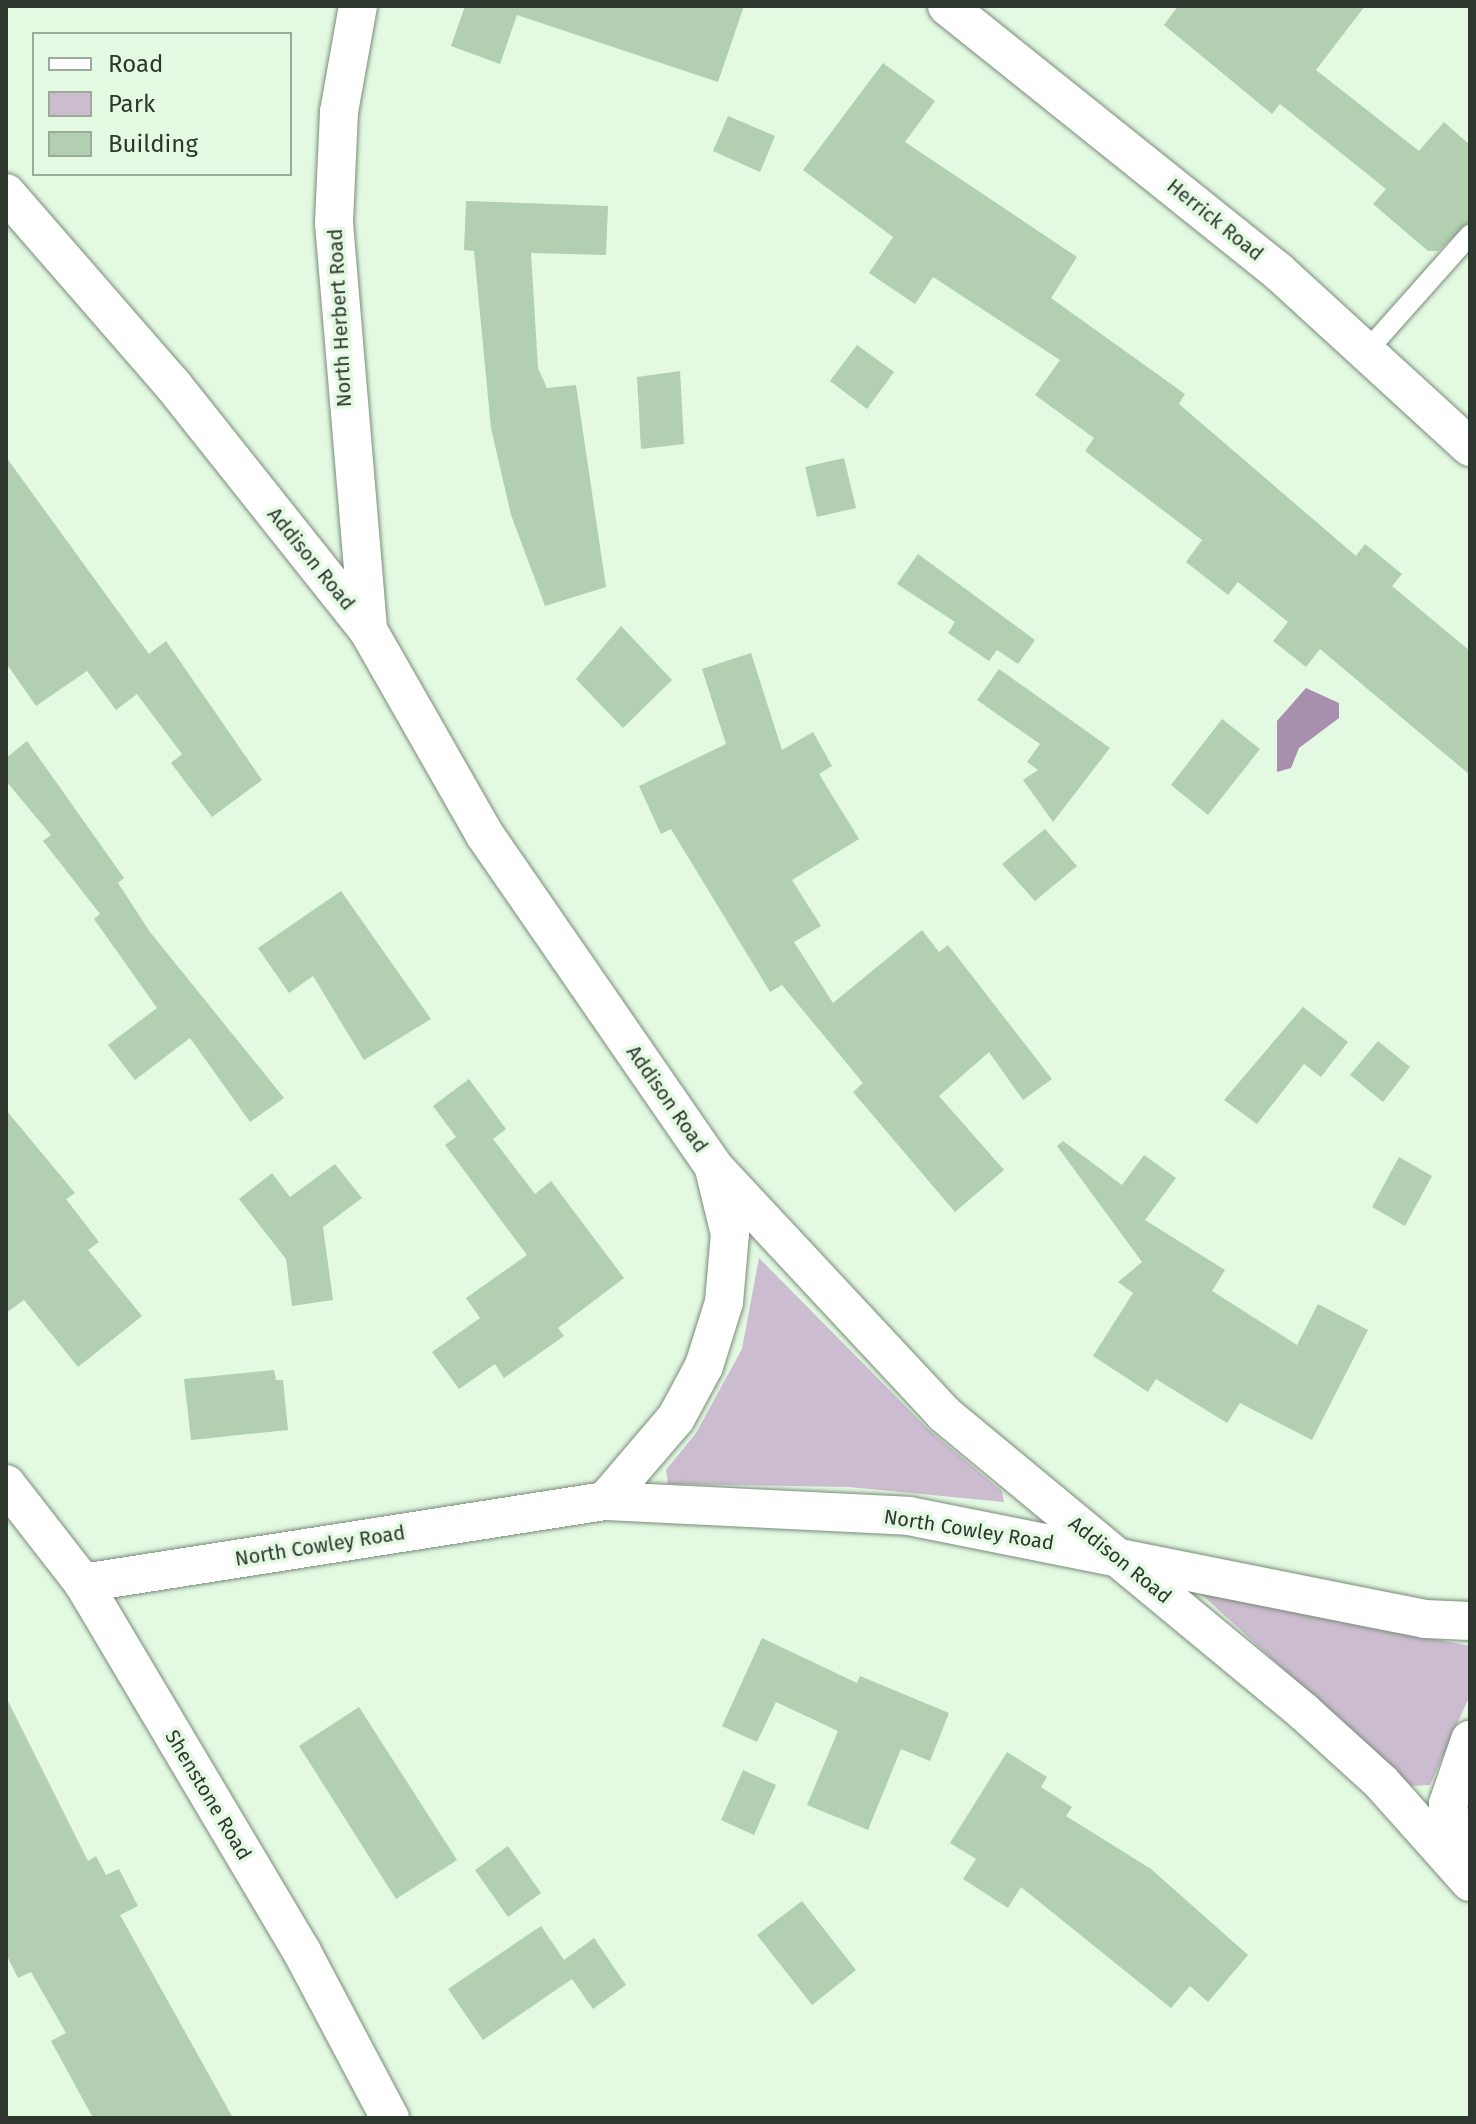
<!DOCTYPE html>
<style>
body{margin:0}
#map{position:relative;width:1476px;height:2124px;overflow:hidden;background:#e3f9e2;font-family:"Fira Sans",sans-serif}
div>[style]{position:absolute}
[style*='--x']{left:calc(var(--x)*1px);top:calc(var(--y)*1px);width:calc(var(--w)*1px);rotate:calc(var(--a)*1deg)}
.green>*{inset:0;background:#ccbcd0}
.water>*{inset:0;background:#a78fad}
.building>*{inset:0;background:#b2cfb1}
.roads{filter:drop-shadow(0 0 2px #798c78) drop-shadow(0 0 2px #798c78)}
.service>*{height:20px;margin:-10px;padding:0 10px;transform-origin:10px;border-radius:10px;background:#fff}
.minor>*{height:38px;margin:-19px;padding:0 19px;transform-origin:19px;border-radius:19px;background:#fff}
span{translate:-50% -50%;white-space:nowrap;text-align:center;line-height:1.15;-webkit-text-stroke:7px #e3f9e2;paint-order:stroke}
.street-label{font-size:20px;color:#2e372e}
.frame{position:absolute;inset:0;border:8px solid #2e372e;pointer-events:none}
.legend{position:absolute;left:32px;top:32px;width:260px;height:144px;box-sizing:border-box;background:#e3f9e2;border:2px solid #9bab9a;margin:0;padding:10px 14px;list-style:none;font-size:24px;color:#2e372e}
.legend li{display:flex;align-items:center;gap:16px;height:40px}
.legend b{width:40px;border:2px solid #9bab9a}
</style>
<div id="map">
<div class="green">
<i style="clip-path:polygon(759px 1258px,929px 1430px,1002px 1491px,1004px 1502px,849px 1487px,668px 1484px,666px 1470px,696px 1433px,742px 1349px)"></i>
<i style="clip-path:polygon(1199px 1592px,1470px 1646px,1470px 1695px,1430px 1785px,1411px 1786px)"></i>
</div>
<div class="water">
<i style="clip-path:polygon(1306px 688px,1339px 703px,1339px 718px,1299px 748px,1291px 768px,1277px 772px,1277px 721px)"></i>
</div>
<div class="building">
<i style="clip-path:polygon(465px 6px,744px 6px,718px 82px,517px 15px,500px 64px,451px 46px)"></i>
<i style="clip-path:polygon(1178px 6px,1365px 6px,1316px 70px,1419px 151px,1444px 122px,1470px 145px,1470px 222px,1438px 251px,1428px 251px,1373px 204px,1386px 189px,1280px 104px,1272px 114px,1164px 25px)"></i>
<i style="clip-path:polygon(883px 63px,935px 101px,905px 142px,1077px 257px,1051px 298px,1185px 394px,1179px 404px,1356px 556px,1365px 544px,1402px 574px,1392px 586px,1470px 651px,1470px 775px,1320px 649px,1306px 667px,1273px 641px,1288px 622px,1238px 582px,1228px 595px,1186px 562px,1202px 540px,1085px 451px,1094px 438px,1035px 395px,1060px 360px,933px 277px,915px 304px,869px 273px,893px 237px,803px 170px)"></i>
<i style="clip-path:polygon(728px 116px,775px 136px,760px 172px,713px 151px)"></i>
<i style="clip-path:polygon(466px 201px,608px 206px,606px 255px,531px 253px,538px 368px,547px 388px,576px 385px,606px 587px,545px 606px,511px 515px,491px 428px,474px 251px,464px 250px)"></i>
<i style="clip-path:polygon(857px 345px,894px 372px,867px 409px,830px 381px)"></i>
<i style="clip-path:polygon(680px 371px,684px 444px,641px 449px,637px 377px)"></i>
<i style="clip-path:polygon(6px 457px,149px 654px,166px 641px,262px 780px,212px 817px,171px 763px,182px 754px,137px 694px,116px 710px,87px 671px,36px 706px,6px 663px)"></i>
<i style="clip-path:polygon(844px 458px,856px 508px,817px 517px,805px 467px)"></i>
<i style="clip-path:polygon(918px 554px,1035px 640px,1018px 664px,997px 650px,989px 661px,948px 633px,955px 622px,897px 584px)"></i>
<i style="clip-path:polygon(621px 626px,672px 680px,623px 728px,576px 679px)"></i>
<i style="clip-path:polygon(751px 653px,782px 750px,813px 732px,832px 766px,819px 774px,859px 839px,792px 880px,821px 926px,794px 942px,833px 1003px,922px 930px,939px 952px,948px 945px,1052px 1079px,1023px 1100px,989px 1052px,939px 1096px,1004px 1170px,955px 1212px,853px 1092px,863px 1083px,782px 985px,770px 992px,671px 829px,661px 834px,639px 786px,726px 744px,702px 669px)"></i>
<i style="clip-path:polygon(999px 669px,1110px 748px,1053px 822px,1023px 780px,1038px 770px,1027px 762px,1040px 744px,977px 700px)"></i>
<i style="clip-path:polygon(1222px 719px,1260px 749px,1208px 815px,1171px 785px)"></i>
<i style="clip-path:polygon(27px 741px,124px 878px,118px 883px,150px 932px,284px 1098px,250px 1122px,190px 1038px,135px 1080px,108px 1045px,157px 1008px,94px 919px,100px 914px,43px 841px,51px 835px,6px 781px,6px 758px)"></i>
<i style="clip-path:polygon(1045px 829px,1077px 866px,1035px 901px,1002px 864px)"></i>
<i style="clip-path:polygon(341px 891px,431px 1019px,364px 1060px,313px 976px,289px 993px,258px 948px)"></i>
<i style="clip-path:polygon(1303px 1007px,1348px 1042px,1321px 1077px,1304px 1064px,1257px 1124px,1224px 1100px)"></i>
<i style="clip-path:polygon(1378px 1041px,1410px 1067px,1383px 1102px,1350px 1075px)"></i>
<i style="clip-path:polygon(469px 1079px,506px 1129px,493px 1139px,535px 1194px,551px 1181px,624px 1278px,558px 1328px,564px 1336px,504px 1378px,495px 1364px,459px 1389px,432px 1352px,480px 1318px,466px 1298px,527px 1255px,445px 1145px,456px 1137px,433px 1106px)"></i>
<i style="clip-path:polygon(6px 1110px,75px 1193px,66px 1199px,99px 1242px,88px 1250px,142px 1316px,78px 1367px,24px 1300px,6px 1313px)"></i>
<i style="clip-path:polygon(1063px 1141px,1122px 1185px,1144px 1155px,1176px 1178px,1145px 1220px,1225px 1270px,1212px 1291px,1297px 1345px,1318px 1304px,1368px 1330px,1312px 1440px,1240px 1403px,1227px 1423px,1156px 1379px,1148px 1392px,1093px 1356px,1133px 1293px,1118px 1282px,1142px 1262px,1057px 1146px)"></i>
<i style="clip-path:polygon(1399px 1157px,1432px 1176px,1405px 1226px,1372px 1207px)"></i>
<i style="clip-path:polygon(335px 1164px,362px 1198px,323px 1227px,333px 1300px,292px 1306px,286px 1259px,239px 1199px,272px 1173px,290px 1197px)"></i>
<i style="clip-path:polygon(274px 1370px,276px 1380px,283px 1380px,288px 1430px,191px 1440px,184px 1379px)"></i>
<i style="clip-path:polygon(762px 1638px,857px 1683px,860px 1676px,949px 1713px,930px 1761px,901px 1749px,868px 1830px,807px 1805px,838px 1731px,776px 1702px,757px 1742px,722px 1726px)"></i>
<i style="clip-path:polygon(6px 1697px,88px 1861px,96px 1856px,106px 1875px,119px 1869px,138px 1906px,120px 1915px,233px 2118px,93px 2118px,51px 2041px,66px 2033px,31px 1972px,18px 1978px,6px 1954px)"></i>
<i style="clip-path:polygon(359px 1707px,457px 1860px,396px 1899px,299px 1746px)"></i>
<i style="clip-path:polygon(1007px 1752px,1047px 1777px,1041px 1787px,1072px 1807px,1066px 1816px,1151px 1869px,1248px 1955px,1208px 2002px,1190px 1986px,1171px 2008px,1021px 1887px,1008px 1908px,963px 1879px,976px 1859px,950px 1843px)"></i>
<i style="clip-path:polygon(743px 1770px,776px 1785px,754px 1835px,721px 1820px)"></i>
<i style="clip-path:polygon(508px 1846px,541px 1893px,508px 1917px,475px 1870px)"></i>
<i style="clip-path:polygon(802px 1901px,856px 1970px,812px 2005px,757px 1935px)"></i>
<i style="clip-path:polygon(541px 1926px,564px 1960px,594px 1938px,626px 1985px,593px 2009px,572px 1979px,483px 2040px,448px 1989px)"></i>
</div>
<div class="roads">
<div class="service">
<i style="--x:1366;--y:352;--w:157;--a:-48.4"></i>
</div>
<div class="minor">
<i style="--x:358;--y:6;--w:108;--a:100.2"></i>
<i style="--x:339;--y:112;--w:111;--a:92.6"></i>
<i style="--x:334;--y:223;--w:408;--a:85.2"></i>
<i style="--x:947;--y:6;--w:425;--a:38.7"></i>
<i style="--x:1279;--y:272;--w:259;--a:42.5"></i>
<i style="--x:6;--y:193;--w:254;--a:49"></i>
<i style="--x:173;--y:385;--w:313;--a:51.5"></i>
<i style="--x:368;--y:630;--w:236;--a:60.3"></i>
<i style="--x:485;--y:835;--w:403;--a:55.4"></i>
<i style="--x:714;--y:1167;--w:338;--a:47"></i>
<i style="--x:944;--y:1414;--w:467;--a:39.6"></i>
<i style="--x:1304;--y:1712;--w:104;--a:42.3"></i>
<i style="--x:1381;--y:1782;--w:134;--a:48.3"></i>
<i style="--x:6;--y:1484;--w:125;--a:52.1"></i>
<i style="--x:83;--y:1583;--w:429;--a:59.3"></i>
<i style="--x:302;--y:1952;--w:188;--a:62.1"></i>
<i style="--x:605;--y:1501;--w:109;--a:-49.5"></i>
<i style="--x:676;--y:1418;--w:59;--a:-61.7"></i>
<i style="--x:704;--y:1366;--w:67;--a:-72.6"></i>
<i style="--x:724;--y:1302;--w:68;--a:-85"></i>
<i style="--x:730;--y:1234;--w:67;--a:-103.8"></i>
<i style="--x:83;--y:1583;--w:528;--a:-8.93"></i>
<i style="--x:605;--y:1501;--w:304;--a:2.8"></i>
<i style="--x:909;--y:1516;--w:526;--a:11.29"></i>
<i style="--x:1425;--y:1619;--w:45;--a:2.5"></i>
<i style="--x:1457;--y:1866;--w:63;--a:-98.3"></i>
<i style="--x:1448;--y:1804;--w:68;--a:-71"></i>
</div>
</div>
<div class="street-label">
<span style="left:1215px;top:220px;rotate:39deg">Herrick Road</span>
<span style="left:340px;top:318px;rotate:-93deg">North Herbert Road</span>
<span style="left:311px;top:559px;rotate:51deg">Addison Road</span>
<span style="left:667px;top:1099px;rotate:55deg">Addison Road</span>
<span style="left:969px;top:1530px;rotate:9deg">North Cowley Road</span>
<span style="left:320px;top:1546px;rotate:-9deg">North Cowley Road</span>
<span style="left:1120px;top:1560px;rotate:39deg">Addison Road</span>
<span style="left:208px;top:1795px;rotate:59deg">Shenstone Road</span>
</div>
<div class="frame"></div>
<ul class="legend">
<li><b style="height:10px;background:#fff"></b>Road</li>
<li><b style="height:22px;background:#ccbcd0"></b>Park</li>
<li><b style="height:22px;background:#b2cfb1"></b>Building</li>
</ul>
</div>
